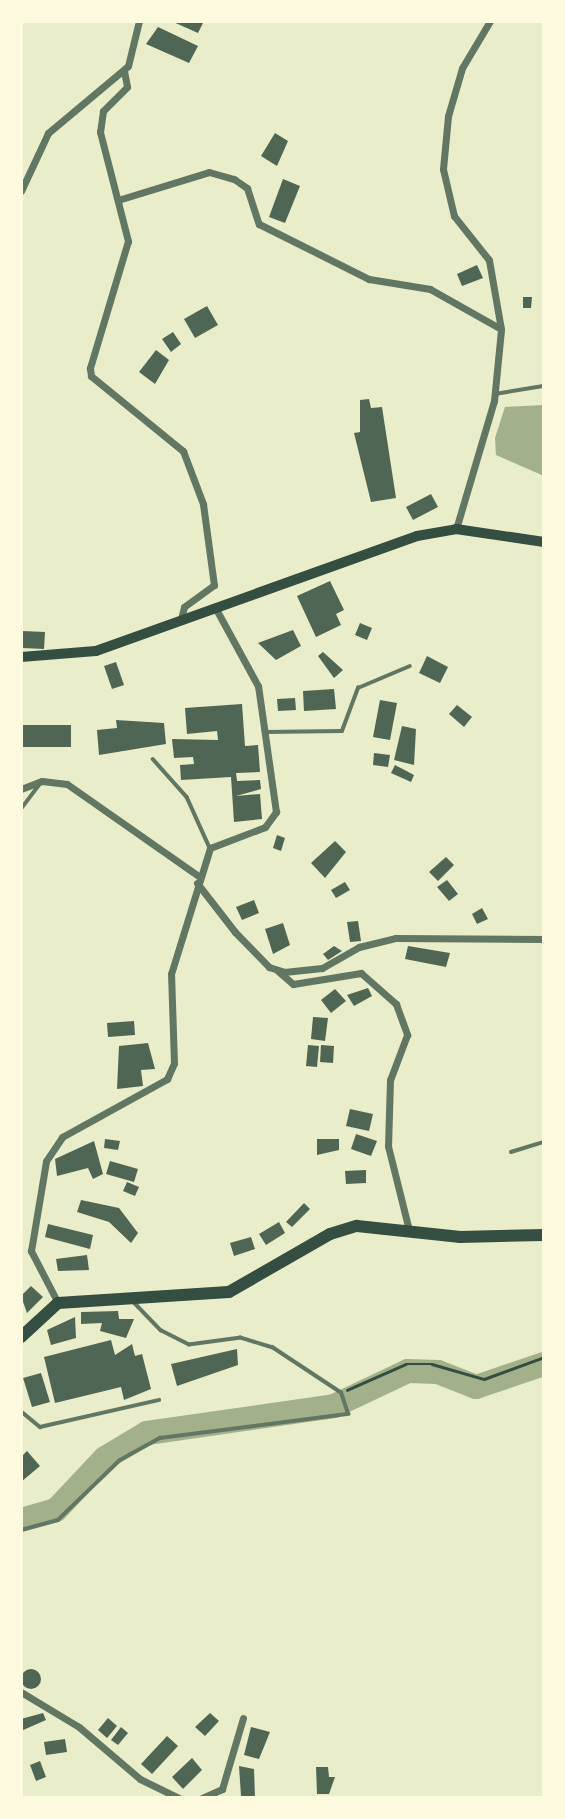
<!DOCTYPE html>
<style>
body{margin:0}
#map{position:relative;width:565px;height:1819px;overflow:hidden;background:#e9edc9;font-family:"Roboto Condensed",sans-serif}
div>[style]{position:absolute}
[style*='--x']{left:calc(var(--x)*1px);top:calc(var(--y)*1px);width:calc(var(--w)*1px);rotate:calc(var(--a)*1deg)}
.water>*{inset:0;background:#a3b18a}
.river>*{height:24px;margin:-12px;padding:0 12px;transform-origin:12px;border-radius:12px;background:#a3b18a}
.building>*{inset:0;background:#4f6655}
.round{border-radius:50%}
.path>*{height:2.5px;margin:-1.25px;padding:0 1.25px;transform-origin:1.25px;border-radius:1.25px;background:#344e41}
.service>*{height:3.5px;margin:-1.75px;padding:0 1.75px;transform-origin:1.75px;border-radius:1.75px;background:#617663}
.minor>*{height:7px;margin:-3.5px;padding:0 3.5px;transform-origin:3.5px;border-radius:3.5px;background:#617663}
.secondary>*{height:10px;margin:-5px;padding:0 5px;transform-origin:5px;border-radius:5px;background:#344e41}
.trunk>*{height:12px;margin:-6px;padding:0 6px;transform-origin:6px;border-radius:6px;background:#344e41}
span{translate:-50% -50%;white-space:nowrap;text-align:center;line-height:1.15;-webkit-text-stroke:7px #fefae0;paint-order:stroke}
.frame{position:absolute;inset:0;border:23px solid #fefae0;pointer-events:none}
</style>
<div id="map">
<div class="water">
<i style="clip-path:polygon(544px 405px,544px 476px,496px 455px,495px 438px,505px 407px)"></i>
</div>
<div class="river">
<i style="--x:21;--y:1520;--w:36;--a:-16"></i>
<i style="--x:56;--y:1510;--w:71;--a:-46.7"></i>
<i style="--x:105;--y:1458;--w:49;--a:-30.8"></i>
<i style="--x:147;--y:1433;--w:189;--a:-8.2"></i>
<i style="--x:334;--y:1406;--w:82;--a:-25.3"></i>
<i style="--x:408;--y:1371;--w:30;--a:2"></i>
<i style="--x:438;--y:1372;--w:41;--a:21.5"></i>
<i style="--x:476;--y:1387;--w:72;--a:-18.7"></i>
</div>
<div class="building">
<i style="clip-path:polygon(171px 21px,204px 21px,198px 33px)"></i>
<i style="clip-path:polygon(158px 27px,198px 46px,189px 63px,146px 44px)"></i>
<i style="clip-path:polygon(275px 133px,288px 141px,277px 166px,261px 156px)"></i>
<i style="clip-path:polygon(283px 179px,300px 186px,285px 223px,269px 217px)"></i>
<i style="clip-path:polygon(477px 265px,483px 278px,462px 286px,457px 274px)"></i>
<i style="clip-path:polygon(523px 297px,532px 297px,531px 308px,523px 308px)"></i>
<i style="clip-path:polygon(207px 306px,218px 325px,195px 338px,184px 319px)"></i>
<i style="clip-path:polygon(173px 332px,181px 344px,171px 352px,162px 339px)"></i>
<i style="clip-path:polygon(156px 350px,169px 360px,155px 384px,139px 372px)"></i>
<i style="clip-path:polygon(369px 399px,371px 408px,382px 407px,396px 498px,371px 502px,354px 433px,360px 432px,360px 400px)"></i>
<i style="clip-path:polygon(431px 494px,438px 507px,413px 520px,406px 507px)"></i>
<i style="clip-path:polygon(330px 581px,344px 610px,336px 614px,341px 625px,316px 637px,297px 596px)"></i>
<i style="clip-path:polygon(360px 623px,372px 628px,367px 640px,355px 635px)"></i>
<i style="clip-path:polygon(293px 630px,301px 646px,276px 660px,258px 643px)"></i>
<i style="clip-path:polygon(22px 631px,45px 632px,44px 649px,22px 648px)"></i>
<i style="clip-path:polygon(323px 652px,343px 670px,334px 678px,318px 656px)"></i>
<i style="clip-path:polygon(427px 656px,448px 667px,440px 683px,419px 673px)"></i>
<i style="clip-path:polygon(116px 662px,124px 685px,112px 689px,104px 666px)"></i>
<i style="clip-path:polygon(334px 689px,336px 709px,304px 711px,303px 691px)"></i>
<i style="clip-path:polygon(295px 698px,296px 710px,278px 711px,277px 699px)"></i>
<i style="clip-path:polygon(380px 700px,397px 703px,390px 740px,373px 737px)"></i>
<i style="clip-path:polygon(242px 704px,245px 746px,258px 745px,260px 772px,236px 773px,237px 781px,260px 780px,261px 789px,236px 796px,260px 794px,262px 819px,234px 822px,231px 777px,181px 780px,180px 765px,194px 764px,193px 757px,174px 758px,172px 739px,218px 740px,217px 731px,187px 734px,185px 708px)"></i>
<i style="clip-path:polygon(457px 705px,472px 717px,464px 727px,449px 714px)"></i>
<i style="clip-path:polygon(116px 720px,164px 723px,166px 744px,99px 755px,97px 730px,117px 728px)"></i>
<i style="clip-path:polygon(21px 725px,71px 725px,71px 747px,21px 747px)"></i>
<i style="clip-path:polygon(402px 726px,416px 729px,414px 765px,394px 760px)"></i>
<i style="clip-path:polygon(374px 753px,390px 755px,388px 767px,373px 765px)"></i>
<i style="clip-path:polygon(395px 765px,414px 775px,411px 782px,391px 773px)"></i>
<i style="clip-path:polygon(277px 835px,285px 838px,281px 851px,273px 848px)"></i>
<i style="clip-path:polygon(335px 841px,346px 852px,325px 878px,311px 863px)"></i>
<i style="clip-path:polygon(446px 857px,454px 865px,438px 881px,429px 872px)"></i>
<i style="clip-path:polygon(447px 880px,458px 894px,449px 901px,437px 887px)"></i>
<i style="clip-path:polygon(345px 882px,350px 890px,336px 898px,331px 890px)"></i>
<i style="clip-path:polygon(254px 900px,259px 913px,242px 920px,236px 907px)"></i>
<i style="clip-path:polygon(482px 908px,488px 919px,477px 924px,472px 914px)"></i>
<i style="clip-path:polygon(358px 921px,361px 941px,350px 942px,347px 922px)"></i>
<i style="clip-path:polygon(283px 923px,290px 945px,273px 954px,265px 929px)"></i>
<i style="clip-path:polygon(334px 946px,342px 951px,328px 960px,323px 954px)"></i>
<i style="clip-path:polygon(408px 946px,450px 953px,446px 967px,405px 959px)"></i>
<i style="clip-path:polygon(368px 988px,372px 996px,354px 1006px,347px 995px)"></i>
<i style="clip-path:polygon(335px 989px,346px 1001px,331px 1013px,321px 1000px)"></i>
<i style="clip-path:polygon(313px 1017px,328px 1018px,325px 1041px,311px 1039px)"></i>
<i style="clip-path:polygon(134px 1021px,135px 1035px,108px 1037px,107px 1023px)"></i>
<i style="clip-path:polygon(148px 1043px,155px 1069px,141px 1070px,143px 1086px,117px 1089px,119px 1046px)"></i>
<i style="clip-path:polygon(308px 1045px,319px 1046px,317px 1067px,306px 1066px)"></i>
<i style="clip-path:polygon(321px 1045px,334px 1046px,333px 1063px,320px 1062px)"></i>
<i style="clip-path:polygon(350px 1109px,373px 1114px,369px 1131px,346px 1126px)"></i>
<i style="clip-path:polygon(356px 1134px,377px 1141px,371px 1156px,351px 1149px)"></i>
<i style="clip-path:polygon(105px 1139px,120px 1141px,118px 1150px,104px 1148px)"></i>
<i style="clip-path:polygon(317px 1139px,339px 1139px,339px 1150px,317px 1155px)"></i>
<i style="clip-path:polygon(94px 1141px,103px 1174px,93px 1179px,88px 1168px,57px 1176px,55px 1159px)"></i>
<i style="clip-path:polygon(110px 1161px,138px 1169px,134px 1182px,106px 1174px)"></i>
<i style="clip-path:polygon(366px 1170px,366px 1183px,346px 1184px,345px 1171px)"></i>
<i style="clip-path:polygon(127px 1182px,139px 1187px,135px 1196px,123px 1191px)"></i>
<i style="clip-path:polygon(81px 1200px,119px 1208px,138px 1233px,131px 1243px,109px 1222px,77px 1212px)"></i>
<i style="clip-path:polygon(304px 1203px,310px 1209px,292px 1227px,286px 1222px)"></i>
<i style="clip-path:polygon(279px 1222px,285px 1233px,266px 1245px,259px 1234px)"></i>
<i style="clip-path:polygon(48px 1224px,93px 1235px,90px 1249px,45px 1237px)"></i>
<i style="clip-path:polygon(251px 1237px,255px 1249px,234px 1256px,230px 1243px)"></i>
<i style="clip-path:polygon(87px 1255px,89px 1270px,58px 1271px,56px 1259px)"></i>
<i style="clip-path:polygon(31px 1286px,43px 1297px,27px 1313px,21px 1296px)"></i>
<i style="clip-path:polygon(118px 1311px,119px 1319px,134px 1319px,126px 1338px,100px 1331px,102px 1323px,81px 1324px,81px 1312px)"></i>
<i style="clip-path:polygon(75px 1317px,76px 1338px,51px 1345px,47px 1330px)"></i>
<i style="clip-path:polygon(111px 1340px,115px 1355px,132px 1344px,135px 1356px,142px 1354px,151px 1389px,124px 1400px,121px 1387px,55px 1403px,44px 1357px)"></i>
<i style="clip-path:polygon(237px 1349px,238px 1365px,177px 1386px,171px 1364px)"></i>
<i style="clip-path:polygon(41px 1373px,50px 1402px,32px 1407px,23px 1378px)"></i>
<i style="clip-path:polygon(27px 1451px,40px 1466px,21px 1482px,21px 1457px)"></i>
<i class="round" style="left:21px;top:1669px;width:20px;height:20px"></i>
<i style="clip-path:polygon(43px 1713px,46px 1720px,21px 1731px,21px 1719px)"></i>
<i style="clip-path:polygon(210px 1713px,219px 1721px,205px 1736px,195px 1727px)"></i>
<i style="clip-path:polygon(108px 1718px,117px 1726px,107px 1738px,98px 1730px)"></i>
<i style="clip-path:polygon(121px 1727px,128px 1733px,118px 1745px,111px 1740px)"></i>
<i style="clip-path:polygon(251px 1727px,270px 1732px,259px 1759px,244px 1755px)"></i>
<i style="clip-path:polygon(167px 1736px,178px 1746px,152px 1774px,141px 1764px)"></i>
<i style="clip-path:polygon(65px 1739px,67px 1752px,46px 1755px,44px 1742px)"></i>
<i style="clip-path:polygon(192px 1758px,202px 1770px,183px 1789px,172px 1777px)"></i>
<i style="clip-path:polygon(40px 1761px,46px 1777px,36px 1781px,30px 1765px)"></i>
<i style="clip-path:polygon(239px 1766px,254px 1769px,255px 1798px,241px 1796px)"></i>
<i style="clip-path:polygon(316px 1767px,328px 1767px,329px 1777px,335px 1777px,329px 1794px,317px 1794px)"></i>
</div>
<div class="path">
<i style="--x:347;--y:1390;--w:64;--a:-23.8"></i>
<i style="--x:406;--y:1364;--w:26;--a:0"></i>
<i style="--x:432;--y:1364;--w:54;--a:16.1"></i>
<i style="--x:484;--y:1379;--w:64;--a:-20.1"></i>
</div>
<div class="service">
<i style="--x:495;--y:394;--w:50;--a:-9.3"></i>
<i style="--x:265;--y:732;--w:77;--a:-0.7"></i>
<i style="--x:342;--y:731;--w:46;--a:-69.6"></i>
<i style="--x:358;--y:688;--w:56;--a:-22.9"></i>
<i style="--x:153;--y:759;--w:51;--a:48.2"></i>
<i style="--x:187;--y:797;--w:56;--a:65.7"></i>
<i style="--x:21;--y:809;--w:30;--a:-53"></i>
<i style="--x:511;--y:1152;--w:34;--a:-17"></i>
<i style="--x:21;--y:1411;--w:25;--a:40"></i>
<i style="--x:40;--y:1427;--w:122;--a:-12.8"></i>
<i style="--x:21;--y:1530;--w:38;--a:-15"></i>
<i style="--x:58;--y:1520;--w:86;--a:-44.1"></i>
<i style="--x:120;--y:1460;--w:46;--a:-28.8"></i>
<i style="--x:160;--y:1438;--w:190;--a:-7.3"></i>
<i style="--x:348;--y:1414;--w:22;--a:-108"></i>
<i style="--x:341;--y:1393;--w:82;--a:-146.5"></i>
<i style="--x:273;--y:1348;--w:34;--a:-163"></i>
<i style="--x:241;--y:1338;--w:52;--a:172.3"></i>
<i style="--x:189;--y:1345;--w:31;--a:-153"></i>
<i style="--x:161;--y:1331;--w:42;--a:-134"></i>
</div>
<div class="minor">
<i style="--x:124;--y:71;--w:16;--a:79"></i>
<i style="--x:127;--y:87;--w:34;--a:135"></i>
<i style="--x:103;--y:111;--w:21;--a:98"></i>
<i style="--x:100;--y:132;--w:113;--a:75.6"></i>
<i style="--x:128;--y:241;--w:133;--a:106.7"></i>
<i style="--x:90;--y:368;--w:8;--a:83"></i>
<i style="--x:91;--y:376;--w:119;--a:39.2"></i>
<i style="--x:183;--y:451;--w:57;--a:69.3"></i>
<i style="--x:203;--y:504;--w:82;--a:82.3"></i>
<i style="--x:214;--y:585;--w:37;--a:144"></i>
<i style="--x:184;--y:607;--w:12;--a:104"></i>
<i style="--x:21;--y:191;--w:64;--a:-65"></i>
<i style="--x:48;--y:133;--w:104;--a:-39.9"></i>
<i style="--x:128;--y:66;--w:46;--a:-76.3"></i>
<i style="--x:118;--y:200;--w:95;--a:-17.1"></i>
<i style="--x:209;--y:172;--w:26;--a:16"></i>
<i style="--x:234;--y:179;--w:16;--a:35"></i>
<i style="--x:247;--y:188;--w:38;--a:72"></i>
<i style="--x:259;--y:224;--w:123;--a:26.6"></i>
<i style="--x:369;--y:279;--w:62;--a:9.3"></i>
<i style="--x:430;--y:289;--w:81;--a:29.4"></i>
<i style="--x:456;--y:529;--w:134;--a:-73.5"></i>
<i style="--x:494;--y:401;--w:72;--a:-84.4"></i>
<i style="--x:501;--y:329;--w:70;--a:-99.9"></i>
<i style="--x:489;--y:260;--w:56;--a:-128.5"></i>
<i style="--x:454;--y:216;--w:48;--a:-103.2"></i>
<i style="--x:443;--y:169;--w:53;--a:-84.6"></i>
<i style="--x:448;--y:116;--w:50;--a:-73.7"></i>
<i style="--x:462;--y:68;--w:55;--a:-59.2"></i>
<i style="--x:21;--y:789;--w:22;--a:-21"></i>
<i style="--x:42;--y:781;--w:25;--a:7"></i>
<i style="--x:67;--y:784;--w:162;--a:35"></i>
<i style="--x:197;--y:883;--w:62;--a:52.2"></i>
<i style="--x:235;--y:932;--w:49;--a:45.8"></i>
<i style="--x:269;--y:967;--w:16;--a:18"></i>
<i style="--x:284;--y:972;--w:38;--a:-6"></i>
<i style="--x:322;--y:968;--w:43;--a:-29.6"></i>
<i style="--x:359;--y:947;--w:38;--a:-14"></i>
<i style="--x:396;--y:938;--w:148;--a:0.4"></i>
<i style="--x:278;--y:971;--w:20;--a:41"></i>
<i style="--x:293;--y:984;--w:69;--a:-9.2"></i>
<i style="--x:361;--y:973;--w:47;--a:41.5"></i>
<i style="--x:396;--y:1004;--w:33;--a:70"></i>
<i style="--x:407;--y:1035;--w:48;--a:110.7"></i>
<i style="--x:390;--y:1080;--w:66;--a:91.7"></i>
<i style="--x:388;--y:1146;--w:87;--a:76"></i>
<i style="--x:58;--y:1303;--w:59;--a:-117.4"></i>
<i style="--x:31;--y:1251;--w:91;--a:-80.5"></i>
<i style="--x:46;--y:1161;--w:29;--a:-56"></i>
<i style="--x:62;--y:1137;--w:120;--a:-28.9"></i>
<i style="--x:167;--y:1079;--w:17;--a:-66"></i>
<i style="--x:174;--y:1063;--w:89;--a:-91.9"></i>
<i style="--x:171;--y:974;--w:132;--a:-72.8"></i>
<i style="--x:210;--y:848;--w:59;--a:-20.9"></i>
<i style="--x:265;--y:827;--w:19;--a:-54"></i>
<i style="--x:276;--y:812;--w:127;--a:-98.1"></i>
<i style="--x:258;--y:686;--w:90;--a:-118.6"></i>
<i style="--x:21;--y:1692;--w:68;--a:31.1"></i>
<i style="--x:79;--y:1727;--w:80;--a:40.4"></i>
<i style="--x:140;--y:1779;--w:43;--a:26"></i>
<i style="--x:202;--y:1798;--w:22;--a:-24"></i>
<i style="--x:222;--y:1789;--w:74;--a:-73.5"></i>
</div>
<div class="secondary">
<i style="--x:21;--y:657;--w:75;--a:-4.6"></i>
<i style="--x:96;--y:651;--w:341;--a:-19.7"></i>
<i style="--x:417;--y:536;--w:40;--a:-10"></i>
<i style="--x:456;--y:529;--w:89;--a:8.4"></i>
</div>
<div class="trunk">
<i style="--x:21;--y:1337;--w:50;--a:-42.6"></i>
<i style="--x:58;--y:1303;--w:171;--a:-3.7"></i>
<i style="--x:229;--y:1292;--w:116;--a:-29.9"></i>
<i style="--x:330;--y:1234;--w:28;--a:-17"></i>
<i style="--x:357;--y:1226;--w:104;--a:6.1"></i>
<i style="--x:460;--y:1237;--w:84;--a:-1.4"></i>
</div>
<div class="frame"></div>
</div>
